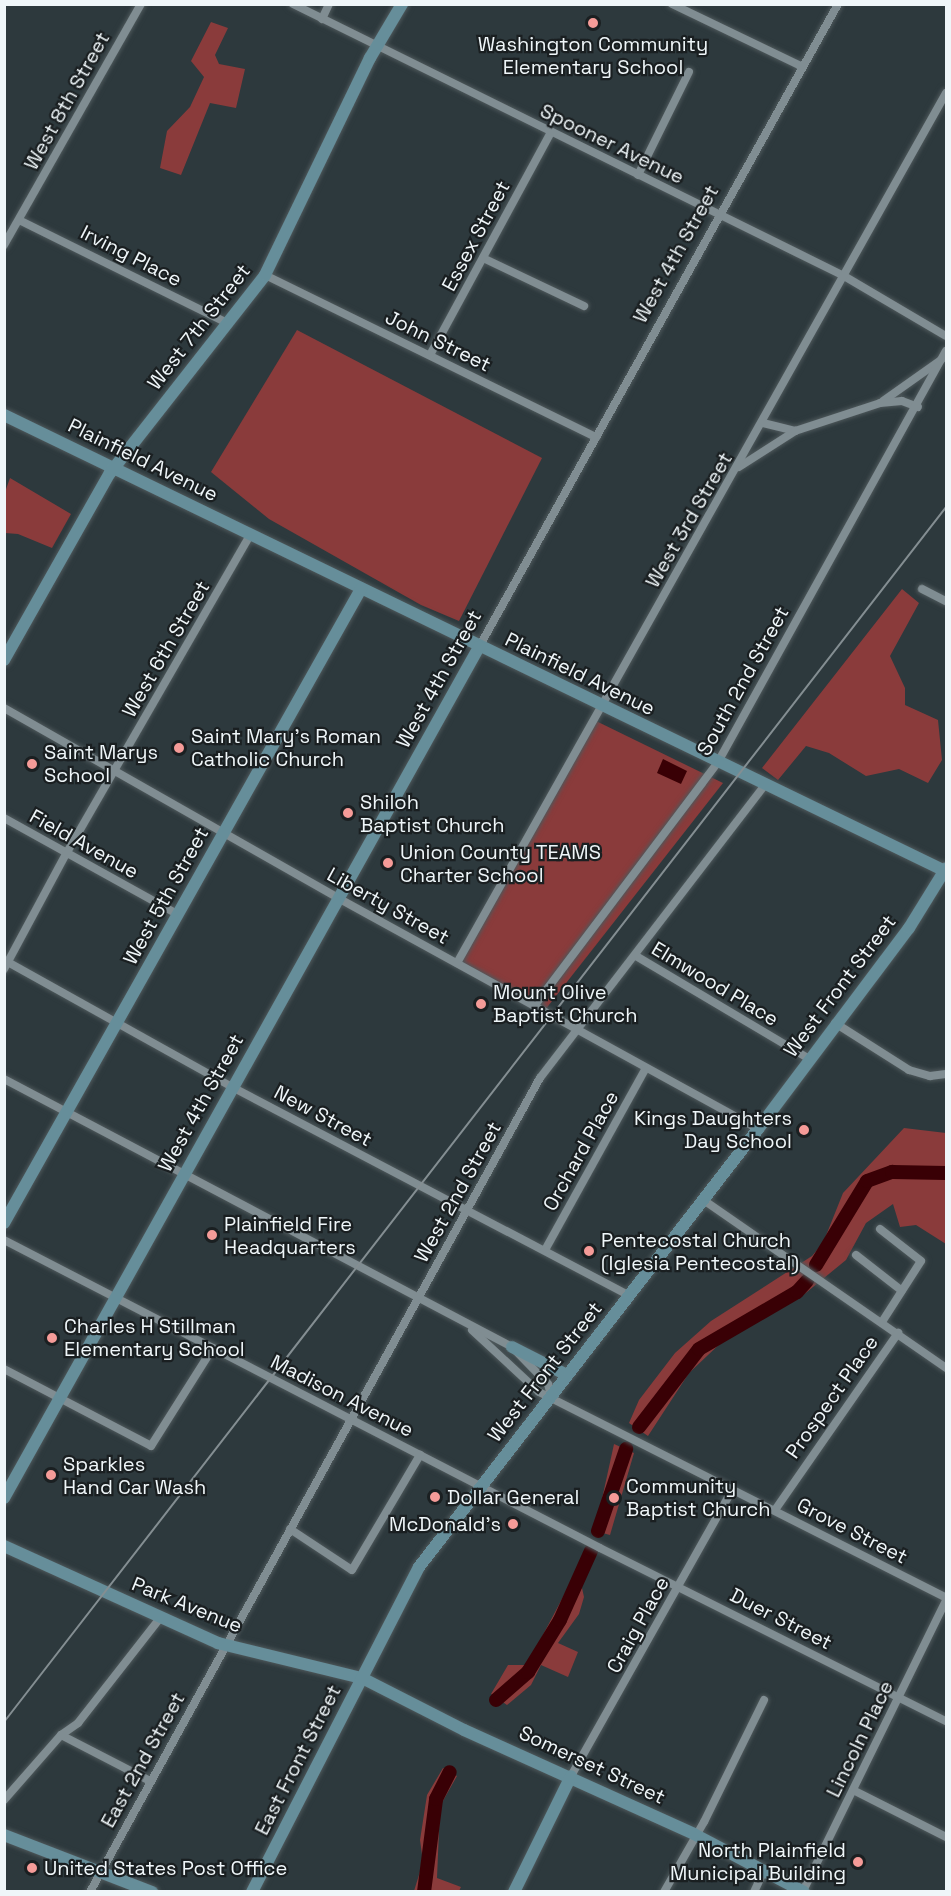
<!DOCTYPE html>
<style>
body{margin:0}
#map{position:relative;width:951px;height:1896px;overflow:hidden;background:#2d393d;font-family:"Space Grotesk",sans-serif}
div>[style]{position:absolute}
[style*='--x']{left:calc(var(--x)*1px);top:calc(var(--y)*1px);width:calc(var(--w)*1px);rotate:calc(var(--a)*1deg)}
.green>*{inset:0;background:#8a3b3b}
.water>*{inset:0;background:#390005}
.river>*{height:14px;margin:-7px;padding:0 7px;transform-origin:7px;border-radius:7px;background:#390005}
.roads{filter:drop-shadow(0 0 2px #4e585b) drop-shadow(0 0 2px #4e585b)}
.street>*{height:8px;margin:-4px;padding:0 4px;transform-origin:4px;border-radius:4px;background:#808d92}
.secondary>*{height:12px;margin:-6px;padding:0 6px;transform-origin:6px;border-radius:6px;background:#668e9a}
.rail>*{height:2px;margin:-1px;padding:0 1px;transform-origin:1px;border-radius:1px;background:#848e92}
.dots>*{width:16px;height:16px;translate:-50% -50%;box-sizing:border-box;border:3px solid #1a1f21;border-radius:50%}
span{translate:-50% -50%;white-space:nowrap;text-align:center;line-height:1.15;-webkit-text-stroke:4.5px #1a1f21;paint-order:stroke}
.poi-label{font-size:20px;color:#eff6f9}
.left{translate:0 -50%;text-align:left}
.right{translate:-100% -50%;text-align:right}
.street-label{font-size:20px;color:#eff6f9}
.frame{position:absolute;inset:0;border:6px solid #eff6f9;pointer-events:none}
</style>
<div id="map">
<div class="green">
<i style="clip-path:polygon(211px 22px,228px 28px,215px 55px,219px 64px,245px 69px,236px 108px,210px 103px,181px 175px,160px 168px,167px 131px,190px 107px,204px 77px,191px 61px)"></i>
<i style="clip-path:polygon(297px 330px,542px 458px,459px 621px,421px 605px,269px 519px,211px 472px)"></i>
<i style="clip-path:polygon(10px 478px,71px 514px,52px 548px,18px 534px,5px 533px,5px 492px)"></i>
<i style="clip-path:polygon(902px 589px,919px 603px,890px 656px,905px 688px,905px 705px,938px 720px,942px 760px,928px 783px,899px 769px,866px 776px,829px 753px,806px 746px,778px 780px,762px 768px)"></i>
<i style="clip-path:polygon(594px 720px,723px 783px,545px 1010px,460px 962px)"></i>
<i style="clip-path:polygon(904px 1128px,946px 1133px,946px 1244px,916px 1225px,900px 1227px,893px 1204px,866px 1223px,846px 1260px,802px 1296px,726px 1338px,689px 1373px,648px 1436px,629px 1423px,639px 1400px,675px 1353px,711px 1321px,812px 1256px,823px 1243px,843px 1193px)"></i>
<i style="clip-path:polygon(614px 1444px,634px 1453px,610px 1535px,595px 1531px)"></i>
<i style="clip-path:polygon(572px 1580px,582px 1588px,584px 1597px,579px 1614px,558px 1643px,578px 1652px,568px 1677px,541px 1665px,531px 1685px,507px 1705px,491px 1694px,508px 1665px,527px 1665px)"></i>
<i style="clip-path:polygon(443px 1768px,457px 1776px,440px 1806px,437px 1878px,461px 1887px,459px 1891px,414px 1891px,423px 1862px,420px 1840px,427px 1795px)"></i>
</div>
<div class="water">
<i style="clip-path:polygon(663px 759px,687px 771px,681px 784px,657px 773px)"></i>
</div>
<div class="river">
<i style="--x:816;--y:1265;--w:98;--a:-58.7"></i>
<i style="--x:867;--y:1181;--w:27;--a:-20"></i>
<i style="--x:892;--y:1172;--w:54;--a:1.1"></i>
<i style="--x:639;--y:1427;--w:98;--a:-52.4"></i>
<i style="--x:699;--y:1349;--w:113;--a:-30.2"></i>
<i style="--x:797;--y:1292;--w:15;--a:-48"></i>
<i style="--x:598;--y:1531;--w:87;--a:-71.1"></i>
<i style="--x:496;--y:1700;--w:43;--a:-41.2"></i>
<i style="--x:528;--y:1672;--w:61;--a:-58.4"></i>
<i style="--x:560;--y:1620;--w:76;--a:-65.8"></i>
<i style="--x:424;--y:1892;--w:94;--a:-82.6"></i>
<i style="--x:436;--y:1799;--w:30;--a:-63"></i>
</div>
<div class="roads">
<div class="street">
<i style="--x:293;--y:4;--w:614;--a:26.27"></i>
<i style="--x:844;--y:276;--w:118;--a:30.5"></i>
<i style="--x:672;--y:4;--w:145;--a:25.7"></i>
<i style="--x:322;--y:19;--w:17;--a:-65"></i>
<i style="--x:638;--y:175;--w:115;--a:-63.7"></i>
<i style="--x:19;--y:220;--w:232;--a:26.3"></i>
<i style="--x:4;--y:245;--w:277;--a:-60.4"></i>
<i style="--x:483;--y:258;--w:112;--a:25.4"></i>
<i style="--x:265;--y:275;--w:369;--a:26.1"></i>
<i style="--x:430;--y:355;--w:254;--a:-61.5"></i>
<i style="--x:883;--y:401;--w:71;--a:-35.3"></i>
<i style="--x:763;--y:423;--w:33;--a:14"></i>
<i style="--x:739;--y:467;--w:67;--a:-32.7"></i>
<i style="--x:795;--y:431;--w:89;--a:-18.2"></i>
<i style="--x:880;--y:403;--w:22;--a:-5"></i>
<i style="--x:902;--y:401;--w:17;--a:21"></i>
<i style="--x:922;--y:589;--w:27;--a:27"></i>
<i style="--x:479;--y:647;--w:736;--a:-60.82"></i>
<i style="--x:4;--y:708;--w:384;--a:29.6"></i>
<i style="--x:338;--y:898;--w:479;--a:28.8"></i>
<i style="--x:4;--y:818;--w:200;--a:29"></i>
<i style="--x:636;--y:956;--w:200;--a:30.7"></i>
<i style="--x:4;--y:960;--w:261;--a:29.1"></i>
<i style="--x:232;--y:1087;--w:448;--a:27.7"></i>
<i style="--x:457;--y:963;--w:998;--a:-60.66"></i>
<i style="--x:4;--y:969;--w:131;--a:-61.7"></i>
<i style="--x:66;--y:854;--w:370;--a:-60"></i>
<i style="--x:535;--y:1005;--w:304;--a:-53"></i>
<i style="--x:718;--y:762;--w:470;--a:-61"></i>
<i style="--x:835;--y:1023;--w:88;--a:32.4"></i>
<i style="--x:909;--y:1070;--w:22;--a:16"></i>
<i style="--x:930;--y:1076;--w:16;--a:-7"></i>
<i style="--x:4;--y:1079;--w:574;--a:27.81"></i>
<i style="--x:512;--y:1347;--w:52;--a:45.8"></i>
<i style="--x:548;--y:1384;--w:12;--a:76"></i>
<i style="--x:702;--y:1199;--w:297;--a:34.7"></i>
<i style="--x:880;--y:1229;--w:52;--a:38"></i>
<i style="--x:921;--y:1261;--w:72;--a:122.6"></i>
<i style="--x:4;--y:1240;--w:671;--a:27.33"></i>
<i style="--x:600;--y:1548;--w:387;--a:26.6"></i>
<i style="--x:545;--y:1250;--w:208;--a:-61"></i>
<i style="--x:856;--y:1255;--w:58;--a:38"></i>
<i style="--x:472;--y:1330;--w:91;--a:42.8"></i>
<i style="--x:539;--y:1392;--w:456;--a:26.8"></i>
<i style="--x:4;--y:1369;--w:166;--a:27.6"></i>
<i style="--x:151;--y:1446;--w:116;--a:-57.7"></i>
<i style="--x:775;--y:1510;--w:216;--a:-55.2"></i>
<i style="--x:290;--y:1529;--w:74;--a:33.5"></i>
<i style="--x:352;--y:1570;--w:134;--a:-59.4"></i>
<i style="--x:61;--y:1735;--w:100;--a:27.3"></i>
<i style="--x:571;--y:1776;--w:328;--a:-60.6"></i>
<i style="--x:853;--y:1790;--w:104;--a:26.8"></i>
<i style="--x:4;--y:1800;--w:86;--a:-48.8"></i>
<i style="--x:61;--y:1735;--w:21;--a:-35"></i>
<i style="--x:78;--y:1723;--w:133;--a:-52"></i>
<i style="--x:803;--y:1891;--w:323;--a:-63.8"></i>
<i style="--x:90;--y:1892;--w:930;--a:-61.07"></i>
<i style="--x:540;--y:1078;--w:369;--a:-52.5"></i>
<i style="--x:664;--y:1892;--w:81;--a:-60.3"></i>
<i style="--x:704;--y:1822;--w:136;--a:-63.8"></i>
<i style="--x:754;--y:1892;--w:23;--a:-65"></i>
</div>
<div class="secondary">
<i style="--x:4;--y:415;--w:1046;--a:25.85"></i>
<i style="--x:4;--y:660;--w:215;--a:-60.5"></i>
<i style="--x:110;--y:473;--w:251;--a:-51.9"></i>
<i style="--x:265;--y:275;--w:241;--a:-64.2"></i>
<i style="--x:370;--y:58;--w:63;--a:-59.3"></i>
<i style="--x:4;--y:1223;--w:728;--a:-60.62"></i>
<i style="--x:512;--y:1347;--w:62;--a:27"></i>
<i style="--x:4;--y:1498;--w:975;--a:-60.83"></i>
<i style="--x:4;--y:1546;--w:235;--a:24.4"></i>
<i style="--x:218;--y:1643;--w:148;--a:13.7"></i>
<i style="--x:362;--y:1678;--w:114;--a:27"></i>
<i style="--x:464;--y:1730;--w:252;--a:24.3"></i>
<i style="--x:694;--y:1834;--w:124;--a:27.8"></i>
<i style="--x:4;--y:1835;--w:159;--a:21.1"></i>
<i style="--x:252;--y:1892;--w:365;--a:-62.8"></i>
<i style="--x:419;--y:1567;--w:554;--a:-52.26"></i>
<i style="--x:758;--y:1129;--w:251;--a:-53.1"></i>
<i style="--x:909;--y:928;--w:70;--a:-58.3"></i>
<i style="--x:514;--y:1892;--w:129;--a:-63.8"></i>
</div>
</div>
<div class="rail">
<i style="--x:4;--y:1722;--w:1537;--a:-52.21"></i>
</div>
<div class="dots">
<i style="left:593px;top:23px;background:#f59b98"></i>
<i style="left:179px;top:748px;background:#f59b98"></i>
<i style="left:32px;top:764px;background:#f59b98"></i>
<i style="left:348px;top:813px;background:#f59b98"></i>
<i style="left:388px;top:863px;background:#f59b98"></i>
<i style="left:481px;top:1004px;background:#f59b98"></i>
<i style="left:804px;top:1130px;background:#f59b98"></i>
<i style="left:212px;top:1235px;background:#f59b98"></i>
<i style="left:589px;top:1251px;background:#f59b98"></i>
<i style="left:52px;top:1338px;background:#f59b98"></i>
<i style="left:51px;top:1475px;background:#f59b98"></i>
<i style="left:435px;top:1497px;background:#f59b98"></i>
<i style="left:614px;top:1498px;background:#f59b98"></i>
<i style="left:513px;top:1524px;background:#f59b98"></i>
<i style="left:858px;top:1862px;background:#f59b98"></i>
<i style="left:32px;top:1868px;background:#f59b98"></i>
</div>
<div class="poi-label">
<span style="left:593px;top:56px">Washington Community<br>Elementary School</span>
<span class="left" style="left:191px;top:748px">Saint Mary's Roman<br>Catholic Church</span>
<span class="left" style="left:44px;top:764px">Saint Marys<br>School</span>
<span class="left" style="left:360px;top:814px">Shiloh<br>Baptist Church</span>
<span class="left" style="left:400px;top:864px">Union County TEAMS<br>Charter School</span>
<span class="left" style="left:493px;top:1004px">Mount Olive<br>Baptist Church</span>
<span class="right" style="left:792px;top:1130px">Kings Daughters<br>Day School</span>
<span class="left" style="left:224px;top:1236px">Plainfield Fire<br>Headquarters</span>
<span class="left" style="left:601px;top:1252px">Pentecostal Church<br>(Iglesia Pentecostal)</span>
<span class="left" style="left:64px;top:1338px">Charles H Stillman<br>Elementary School</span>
<span class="left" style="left:63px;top:1476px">Sparkles<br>Hand Car Wash</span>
<span class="left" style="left:626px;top:1498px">Community<br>Baptist Church</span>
<span class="left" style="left:447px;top:1497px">Dollar General</span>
<span class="right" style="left:501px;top:1524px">McDonald's</span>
<span class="right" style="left:846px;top:1862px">North Plainfield<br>Municipal Building</span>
<span class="left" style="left:44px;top:1868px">United States Post Office</span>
</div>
<div class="street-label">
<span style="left:67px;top:101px;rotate:-61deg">West 8th Street</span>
<span style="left:612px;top:144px;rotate:26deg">Spooner Avenue</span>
<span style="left:476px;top:236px;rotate:-62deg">Essex Street</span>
<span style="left:676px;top:254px;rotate:-61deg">West 4th Street</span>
<span style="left:131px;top:256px;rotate:27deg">Irving Place</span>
<span style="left:199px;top:327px;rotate:-52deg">West 7th Street</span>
<span style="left:438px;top:341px;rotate:26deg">John Street</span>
<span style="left:143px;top:460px;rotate:26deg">Plainfield Avenue</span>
<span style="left:689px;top:520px;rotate:-60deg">West 3rd Street</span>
<span style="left:166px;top:649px;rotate:-60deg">West 6th Street</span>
<span style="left:580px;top:674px;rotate:26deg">Plainfield Avenue</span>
<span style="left:439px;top:679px;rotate:-61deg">West 4th Street</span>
<span style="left:743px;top:681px;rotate:-61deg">South 2nd Street</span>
<span style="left:84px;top:844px;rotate:29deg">Field Avenue</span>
<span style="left:166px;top:896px;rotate:-61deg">West 5th Street</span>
<span style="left:388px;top:906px;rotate:29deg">Liberty Street</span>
<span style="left:715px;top:984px;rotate:31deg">Elmwood Place</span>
<span style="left:840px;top:986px;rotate:-53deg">West Front Street</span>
<span style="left:201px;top:1103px;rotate:-61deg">West 4th Street</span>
<span style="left:323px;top:1116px;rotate:28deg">New Street</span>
<span style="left:581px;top:1151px;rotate:-61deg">Orchard Place</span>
<span style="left:458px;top:1192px;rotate:-61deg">West 2nd Street</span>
<span style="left:545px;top:1372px;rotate:-52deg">West Front Street</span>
<span style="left:342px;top:1396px;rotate:27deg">Madison Avenue</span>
<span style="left:832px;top:1397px;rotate:-55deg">Prospect Place</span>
<span style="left:852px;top:1531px;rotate:27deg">Grove Street</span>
<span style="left:187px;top:1605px;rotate:22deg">Park Avenue</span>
<span style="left:781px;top:1619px;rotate:27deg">Duer Street</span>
<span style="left:638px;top:1625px;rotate:-61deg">Craig Place</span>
<span style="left:860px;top:1739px;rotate:-64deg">Lincoln Place</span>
<span style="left:143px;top:1760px;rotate:-61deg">East 2nd Street</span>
<span style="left:298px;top:1760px;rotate:-63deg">East Front Street</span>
<span style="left:592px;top:1765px;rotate:25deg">Somerset Street</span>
</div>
<div class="frame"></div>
</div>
